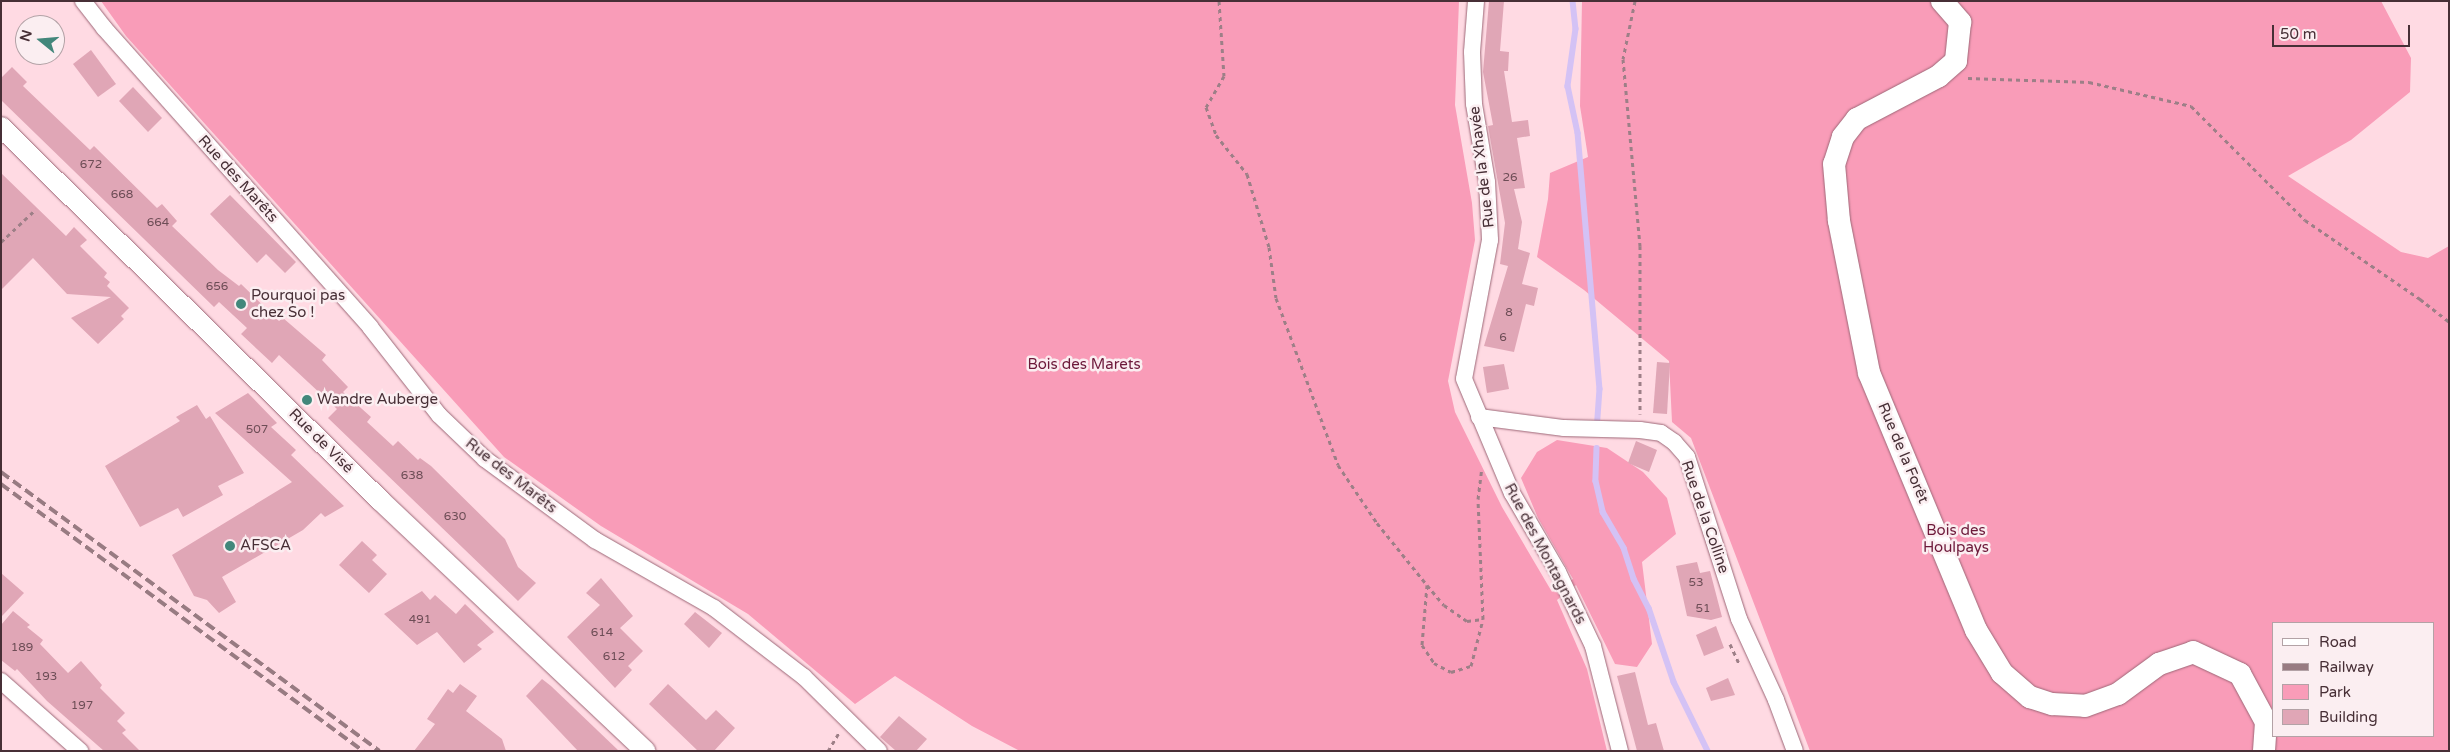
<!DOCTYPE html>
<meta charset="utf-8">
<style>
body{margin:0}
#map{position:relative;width:2450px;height:752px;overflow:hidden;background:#ffdae3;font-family:"Varela Round",sans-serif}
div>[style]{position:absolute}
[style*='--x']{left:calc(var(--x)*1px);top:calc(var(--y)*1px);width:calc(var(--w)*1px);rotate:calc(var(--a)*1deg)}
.green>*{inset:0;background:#f99cb8}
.stream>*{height:5.5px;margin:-2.75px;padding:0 2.75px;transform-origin:2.75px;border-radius:2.75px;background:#d4c2f5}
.building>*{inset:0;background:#e0a6b6}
.path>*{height:3px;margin-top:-1.5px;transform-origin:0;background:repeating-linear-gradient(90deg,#9d7f87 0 4px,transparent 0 8px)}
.roads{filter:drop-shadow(0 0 1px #9d6777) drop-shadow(0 0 1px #9d6777)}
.minor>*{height:16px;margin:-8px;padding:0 8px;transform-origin:8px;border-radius:8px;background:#fff}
.tertiary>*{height:20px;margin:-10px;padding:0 10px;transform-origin:10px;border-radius:10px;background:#fff}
.secondary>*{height:22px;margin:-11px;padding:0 11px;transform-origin:11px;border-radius:11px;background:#fff}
.rail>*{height:4px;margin-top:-2px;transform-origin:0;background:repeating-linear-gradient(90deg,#987b82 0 10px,transparent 0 15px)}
.dots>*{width:14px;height:14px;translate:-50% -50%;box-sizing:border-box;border:2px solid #fbeef1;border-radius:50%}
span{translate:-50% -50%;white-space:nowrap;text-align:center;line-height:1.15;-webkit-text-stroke:5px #fbeef1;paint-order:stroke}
.number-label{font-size:12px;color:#6d4d56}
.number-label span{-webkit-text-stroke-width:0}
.street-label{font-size:15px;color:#472f36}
.poi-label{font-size:15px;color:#472f36}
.left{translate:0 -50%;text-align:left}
.park-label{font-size:15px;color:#6d193a}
.frame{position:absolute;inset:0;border:2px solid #472f36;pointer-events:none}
.legend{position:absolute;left:2272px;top:622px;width:162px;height:115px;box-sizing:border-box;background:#fbeef1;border:1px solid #b3a2a6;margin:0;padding:6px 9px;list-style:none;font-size:15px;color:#472f36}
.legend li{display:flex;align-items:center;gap:10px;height:25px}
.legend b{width:25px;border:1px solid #b3a2a6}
.north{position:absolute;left:15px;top:15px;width:50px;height:50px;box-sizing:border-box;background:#fbeef1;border:1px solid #b3a2a6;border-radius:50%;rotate:287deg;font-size:14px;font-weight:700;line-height:20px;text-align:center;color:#472f36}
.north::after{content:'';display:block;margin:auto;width:18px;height:22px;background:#42877b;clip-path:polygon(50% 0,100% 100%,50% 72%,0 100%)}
.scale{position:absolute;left:2272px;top:25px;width:138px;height:22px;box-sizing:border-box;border:2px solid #472f36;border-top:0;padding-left:6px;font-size:15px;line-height:18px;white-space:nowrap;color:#472f36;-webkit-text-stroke:4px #fbeef1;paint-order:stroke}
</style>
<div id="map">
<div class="green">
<i style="clip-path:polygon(101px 1px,1459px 1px,1455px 105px,1472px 203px,1475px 240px,1448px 381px,1455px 412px,1502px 507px,1552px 592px,1573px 579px,1538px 518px,1521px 478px,1537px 452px,1557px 440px,1607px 448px,1643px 472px,1667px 498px,1676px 534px,1642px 562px,1652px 644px,1637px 667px,1615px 664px,1576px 585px,1557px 600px,1587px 669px,1607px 751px,1020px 751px,972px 726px,895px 676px,855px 704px,748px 614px,601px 526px,504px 457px,126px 36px)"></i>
<i style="clip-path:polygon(evenodd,1582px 1px,2381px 1px,2411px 58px,2410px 92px,2351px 140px,2288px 176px,2401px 252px,2428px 258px,2449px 246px,2449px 751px,1810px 751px,1691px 438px,1672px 422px,1669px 361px,1584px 290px,1537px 257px,1548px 199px,1550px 173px,1588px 157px,1580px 106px,1582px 1px,2274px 623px,2434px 623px,2434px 736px,2274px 736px,2274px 623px)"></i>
</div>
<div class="stream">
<i style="--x:1573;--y:1;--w:28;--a:84"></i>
<i style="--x:1576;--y:29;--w:58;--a:98"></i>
<i style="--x:1568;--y:86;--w:48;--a:78"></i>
<i style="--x:1578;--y:133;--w:257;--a:85.1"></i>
<i style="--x:1600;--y:389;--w:32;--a:94"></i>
<i style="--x:1597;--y:448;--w:33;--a:92"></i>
<i style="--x:1596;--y:481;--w:32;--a:77"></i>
<i style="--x:1603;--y:512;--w:42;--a:59.7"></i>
<i style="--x:1624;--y:548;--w:33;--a:72"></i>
<i style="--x:1634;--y:579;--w:33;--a:63"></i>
<i style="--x:1649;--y:608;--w:78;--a:71.3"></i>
<i style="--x:1674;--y:682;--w:77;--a:63.8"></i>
</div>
<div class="building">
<i style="clip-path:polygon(1489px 1px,1504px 1px,1500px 51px,1509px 52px,1508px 71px,1504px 71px,1512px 122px,1528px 120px,1530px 136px,1517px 138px,1525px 188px,1514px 189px,1522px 222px,1518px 249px,1530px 253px,1522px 284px,1538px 288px,1534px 306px,1526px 304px,1514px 352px,1484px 346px,1508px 266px,1500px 264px,1505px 223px,1488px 126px,1493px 125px,1483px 72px)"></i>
<i style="clip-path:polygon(91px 50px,116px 84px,98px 97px,73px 64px)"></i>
<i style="clip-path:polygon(12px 67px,27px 82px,23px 86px,90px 150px,94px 146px,157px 208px,162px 204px,177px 221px,172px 226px,218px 270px,239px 286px,241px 284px,279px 321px,283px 318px,326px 355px,322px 360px,348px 387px,343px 392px,371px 417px,367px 422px,393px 446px,398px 441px,418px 460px,420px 458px,431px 466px,505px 539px,518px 567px,536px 583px,518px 601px,328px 418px,337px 409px,279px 355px,272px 363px,241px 334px,247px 328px,219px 302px,214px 307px,1px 100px,1px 78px)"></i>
<i style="clip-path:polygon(133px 87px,162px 118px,148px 132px,119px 101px)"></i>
<i style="clip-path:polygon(1px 173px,66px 236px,74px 227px,87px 240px,80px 246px,107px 273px,104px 277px,110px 282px,107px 286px,129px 308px,121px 316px,124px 319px,98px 344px,71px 318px,111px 297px,67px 294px,33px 258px,1px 290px)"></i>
<i style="clip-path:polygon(230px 195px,296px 262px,285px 273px,266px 254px,257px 263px,210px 214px)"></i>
<i style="clip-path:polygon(1657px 362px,1670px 363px,1667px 414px,1653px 413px)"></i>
<i style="clip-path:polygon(1504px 364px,1509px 389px,1487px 393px,1483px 367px)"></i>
<i style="clip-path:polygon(248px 393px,277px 423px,271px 427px,296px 450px,291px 455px,344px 506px,325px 517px,321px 513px,303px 530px,222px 577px,236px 602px,219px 613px,207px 600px,194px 596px,172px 555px,292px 482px,215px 413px)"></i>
<i style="clip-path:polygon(197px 405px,206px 419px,210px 416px,244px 473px,218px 486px,223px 495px,183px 517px,178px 508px,140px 527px,105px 466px,180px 421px,176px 417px)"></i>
<i style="clip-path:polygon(1636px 441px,1657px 450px,1649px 472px,1628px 463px)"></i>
<i style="clip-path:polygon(362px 541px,377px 555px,372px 560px,387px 574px,369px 593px,339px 565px)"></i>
<i style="clip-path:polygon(1697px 562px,1700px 573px,1710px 571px,1722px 617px,1711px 620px,1687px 616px,1676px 566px)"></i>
<i style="clip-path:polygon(1px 573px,24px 593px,1px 617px)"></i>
<i style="clip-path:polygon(601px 578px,633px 616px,620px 628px,643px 651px,628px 666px,632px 670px,615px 688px,567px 637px,600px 605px,586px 593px)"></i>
<i style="clip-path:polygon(422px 591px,430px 600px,435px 595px,456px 614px,465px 604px,494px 632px,477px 645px,482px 649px,464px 663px,437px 632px,417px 645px,384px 614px)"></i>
<i style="clip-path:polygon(13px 611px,30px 625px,27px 627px,43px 640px,40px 644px,68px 673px,81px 661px,102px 685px,100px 688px,125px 713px,117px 721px,126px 730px,122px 733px,140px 751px,104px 751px,47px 701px,17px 669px,15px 671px,1px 660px,1px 625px)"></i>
<i style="clip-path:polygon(695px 612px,722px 633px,709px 648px,684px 624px)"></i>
<i style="clip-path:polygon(1716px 626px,1724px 648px,1704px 656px,1696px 635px)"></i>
<i style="clip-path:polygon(1635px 672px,1648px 725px,1656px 723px,1664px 751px,1637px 751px,1617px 676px)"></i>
<i style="clip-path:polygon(1728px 678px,1735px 695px,1711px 701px,1706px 688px)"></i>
<i style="clip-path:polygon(542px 679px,551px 686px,619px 751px,578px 751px,526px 696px)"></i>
<i style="clip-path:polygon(460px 684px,477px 696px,466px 711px,502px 739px,506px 751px,414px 751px,435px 724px,427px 719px,448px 689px,453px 693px)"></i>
<i style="clip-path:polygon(668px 684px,706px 720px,716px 710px,735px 728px,714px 751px,698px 751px,649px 704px)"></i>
<i style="clip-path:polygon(899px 716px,927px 739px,916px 751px,896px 751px,880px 737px)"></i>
</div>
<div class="path">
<i style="--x:1219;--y:1;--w:75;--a:86.2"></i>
<i style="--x:1224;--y:76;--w:36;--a:120"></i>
<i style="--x:1206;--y:107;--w:30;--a:70"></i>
<i style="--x:1216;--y:135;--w:50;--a:51.5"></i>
<i style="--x:1247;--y:174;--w:76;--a:73.2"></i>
<i style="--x:1269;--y:247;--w:51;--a:82.2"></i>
<i style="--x:1276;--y:298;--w:178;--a:69.6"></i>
<i style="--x:1338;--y:465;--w:70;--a:56.1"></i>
<i style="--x:1377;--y:523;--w:80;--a:51.1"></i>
<i style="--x:1427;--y:585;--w:60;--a:94.8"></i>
<i style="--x:1422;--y:645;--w:22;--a:56"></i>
<i style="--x:1434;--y:663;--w:19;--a:28"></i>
<i style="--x:1451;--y:672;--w:21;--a:-17"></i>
<i style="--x:1471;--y:666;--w:49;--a:-75.7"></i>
<i style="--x:1483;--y:619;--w:120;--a:-92.4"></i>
<i style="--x:1478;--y:499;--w:31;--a:-83"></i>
<i style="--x:1635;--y:1;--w:59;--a:101.7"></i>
<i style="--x:1623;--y:59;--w:188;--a:84.8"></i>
<i style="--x:1640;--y:246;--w:168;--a:90"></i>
<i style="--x:1968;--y:78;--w:121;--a:1.9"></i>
<i style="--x:2089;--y:82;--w:105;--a:13.2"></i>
<i style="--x:2191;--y:106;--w:161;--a:45"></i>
<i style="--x:2305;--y:220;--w:140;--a:34.5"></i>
<i style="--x:2420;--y:299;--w:37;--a:38"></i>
<i style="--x:1;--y:242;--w:48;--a:-43.3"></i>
<i style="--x:1427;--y:585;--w:26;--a:50"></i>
<i style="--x:1444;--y:605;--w:28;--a:35"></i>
<i style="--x:1467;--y:621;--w:16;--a:-7"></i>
<i style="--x:1730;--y:644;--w:21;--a:65"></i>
<i style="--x:828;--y:751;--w:21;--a:-59"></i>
</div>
<div class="roads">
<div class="minor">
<i style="--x:83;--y:1;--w:34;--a:52"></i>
<i style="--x:104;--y:28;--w:400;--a:48.3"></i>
<i style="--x:370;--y:327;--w:112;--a:51.9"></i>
<i style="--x:439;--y:415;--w:64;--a:43.7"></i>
<i style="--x:485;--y:459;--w:137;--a:36.4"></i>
<i style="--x:595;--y:540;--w:137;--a:29.7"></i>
<i style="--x:714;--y:608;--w:113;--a:37.5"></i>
<i style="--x:804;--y:677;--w:105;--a:44.6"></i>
<i style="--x:1476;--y:1;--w:51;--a:94.5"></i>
<i style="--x:1472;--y:52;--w:52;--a:87.8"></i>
<i style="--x:1474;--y:104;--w:79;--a:80.5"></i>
<i style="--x:1487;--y:182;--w:58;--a:87"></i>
<i style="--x:1490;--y:240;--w:141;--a:100.6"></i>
<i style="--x:1464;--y:379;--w:124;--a:67.2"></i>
<i style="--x:1512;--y:493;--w:91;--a:59.8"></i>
<i style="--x:1558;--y:572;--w:82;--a:64.7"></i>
<i style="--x:1593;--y:646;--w:108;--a:75.6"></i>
<i style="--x:1479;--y:417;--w:86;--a:7.4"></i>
<i style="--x:1564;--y:428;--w:76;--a:1.5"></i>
<i style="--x:1640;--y:430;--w:21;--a:8"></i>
<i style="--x:1661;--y:433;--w:16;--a:35"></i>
<i style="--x:1674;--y:442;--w:20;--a:49"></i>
<i style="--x:1687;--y:457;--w:170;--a:72.2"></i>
<i style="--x:1739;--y:619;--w:89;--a:65.4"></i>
<i style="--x:1776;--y:700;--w:54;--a:69.6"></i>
<i style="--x:1;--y:681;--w:106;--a:41.5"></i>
</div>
<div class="tertiary">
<i style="--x:1;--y:127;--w:533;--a:44.54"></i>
<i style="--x:381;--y:501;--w:364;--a:43.4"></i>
</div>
<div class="secondary">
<i style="--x:1942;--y:1;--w:28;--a:49"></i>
<i style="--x:1960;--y:22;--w:39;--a:96"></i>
<i style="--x:1956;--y:61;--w:23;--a:139"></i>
<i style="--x:1939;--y:76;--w:93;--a:152.3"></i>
<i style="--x:1857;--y:119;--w:23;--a:128"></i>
<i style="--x:1843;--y:137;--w:28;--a:108"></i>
<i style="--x:1834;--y:164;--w:57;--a:85"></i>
<i style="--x:1839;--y:221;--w:155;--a:78.8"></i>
<i style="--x:1869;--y:373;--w:278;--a:67.4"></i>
<i style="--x:1976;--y:630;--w:50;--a:58.8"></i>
<i style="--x:2002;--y:673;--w:37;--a:41"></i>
<i style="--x:2030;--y:697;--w:23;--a:18"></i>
<i style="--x:2052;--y:704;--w:33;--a:3"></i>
<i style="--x:2085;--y:706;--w:35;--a:-20"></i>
<i style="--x:2118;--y:694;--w:51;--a:-36.2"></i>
<i style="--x:2159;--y:664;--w:36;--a:-19"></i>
<i style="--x:2193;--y:652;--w:52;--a:25.1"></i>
<i style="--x:2240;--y:674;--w:55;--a:61.6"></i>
<i style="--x:2266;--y:722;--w:29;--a:94"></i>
</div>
</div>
<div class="rail">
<i style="--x:1;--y:472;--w:470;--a:36.4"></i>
<i style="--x:1;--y:484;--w:450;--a:36.4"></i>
</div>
<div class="dots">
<i style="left:241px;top:304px;background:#42877b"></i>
<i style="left:307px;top:400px;background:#42877b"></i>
<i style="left:230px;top:546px;background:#42877b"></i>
</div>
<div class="number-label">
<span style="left:91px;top:165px">672</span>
<span style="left:1510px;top:178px">26</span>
<span style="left:122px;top:195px">668</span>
<span style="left:158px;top:223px">664</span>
<span style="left:217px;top:287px">656</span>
<span style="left:1509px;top:313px">8</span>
<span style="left:1503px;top:338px">6</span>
<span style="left:257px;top:430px">507</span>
<span style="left:412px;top:476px">638</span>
<span style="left:455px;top:517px">630</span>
<span style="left:1696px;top:583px">53</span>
<span style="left:1703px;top:609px">51</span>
<span style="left:420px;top:620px">491</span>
<span style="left:602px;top:633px">614</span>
<span style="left:22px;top:648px">189</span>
<span style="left:614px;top:657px">612</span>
<span style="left:46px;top:677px">193</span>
<span style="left:82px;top:706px">197</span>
</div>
<div class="street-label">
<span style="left:1482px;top:167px;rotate:-97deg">Rue de la Xhavée</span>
<span style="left:238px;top:179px;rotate:48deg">Rue des Marêts</span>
<span style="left:321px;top:441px;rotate:45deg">Rue de Visé</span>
<span style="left:1903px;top:453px;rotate:67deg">Rue de la Forêt</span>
<span style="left:511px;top:476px;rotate:38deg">Rue des Marêts</span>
<span style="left:1705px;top:517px;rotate:71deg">Rue de la Colline</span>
<span style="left:1545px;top:554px;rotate:62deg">Rue des Montagnards</span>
</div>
<div class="poi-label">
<span class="left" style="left:251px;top:304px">Pourquoi pas<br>chez So !</span>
<span class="left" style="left:317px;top:400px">Wandre Auberge</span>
<span class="left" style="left:240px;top:546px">AFSCA</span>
</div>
<div class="park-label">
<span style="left:1084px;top:365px">Bois des Marets</span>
<span style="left:1956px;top:539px">Bois des<br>Houlpays</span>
</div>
<div class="frame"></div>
<ul class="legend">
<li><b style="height:6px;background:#fff"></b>Road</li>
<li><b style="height:6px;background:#987b82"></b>Railway</li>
<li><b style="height:14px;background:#f99cb8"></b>Park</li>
<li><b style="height:14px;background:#e0a6b6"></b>Building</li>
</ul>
<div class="north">N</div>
<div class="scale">50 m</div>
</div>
